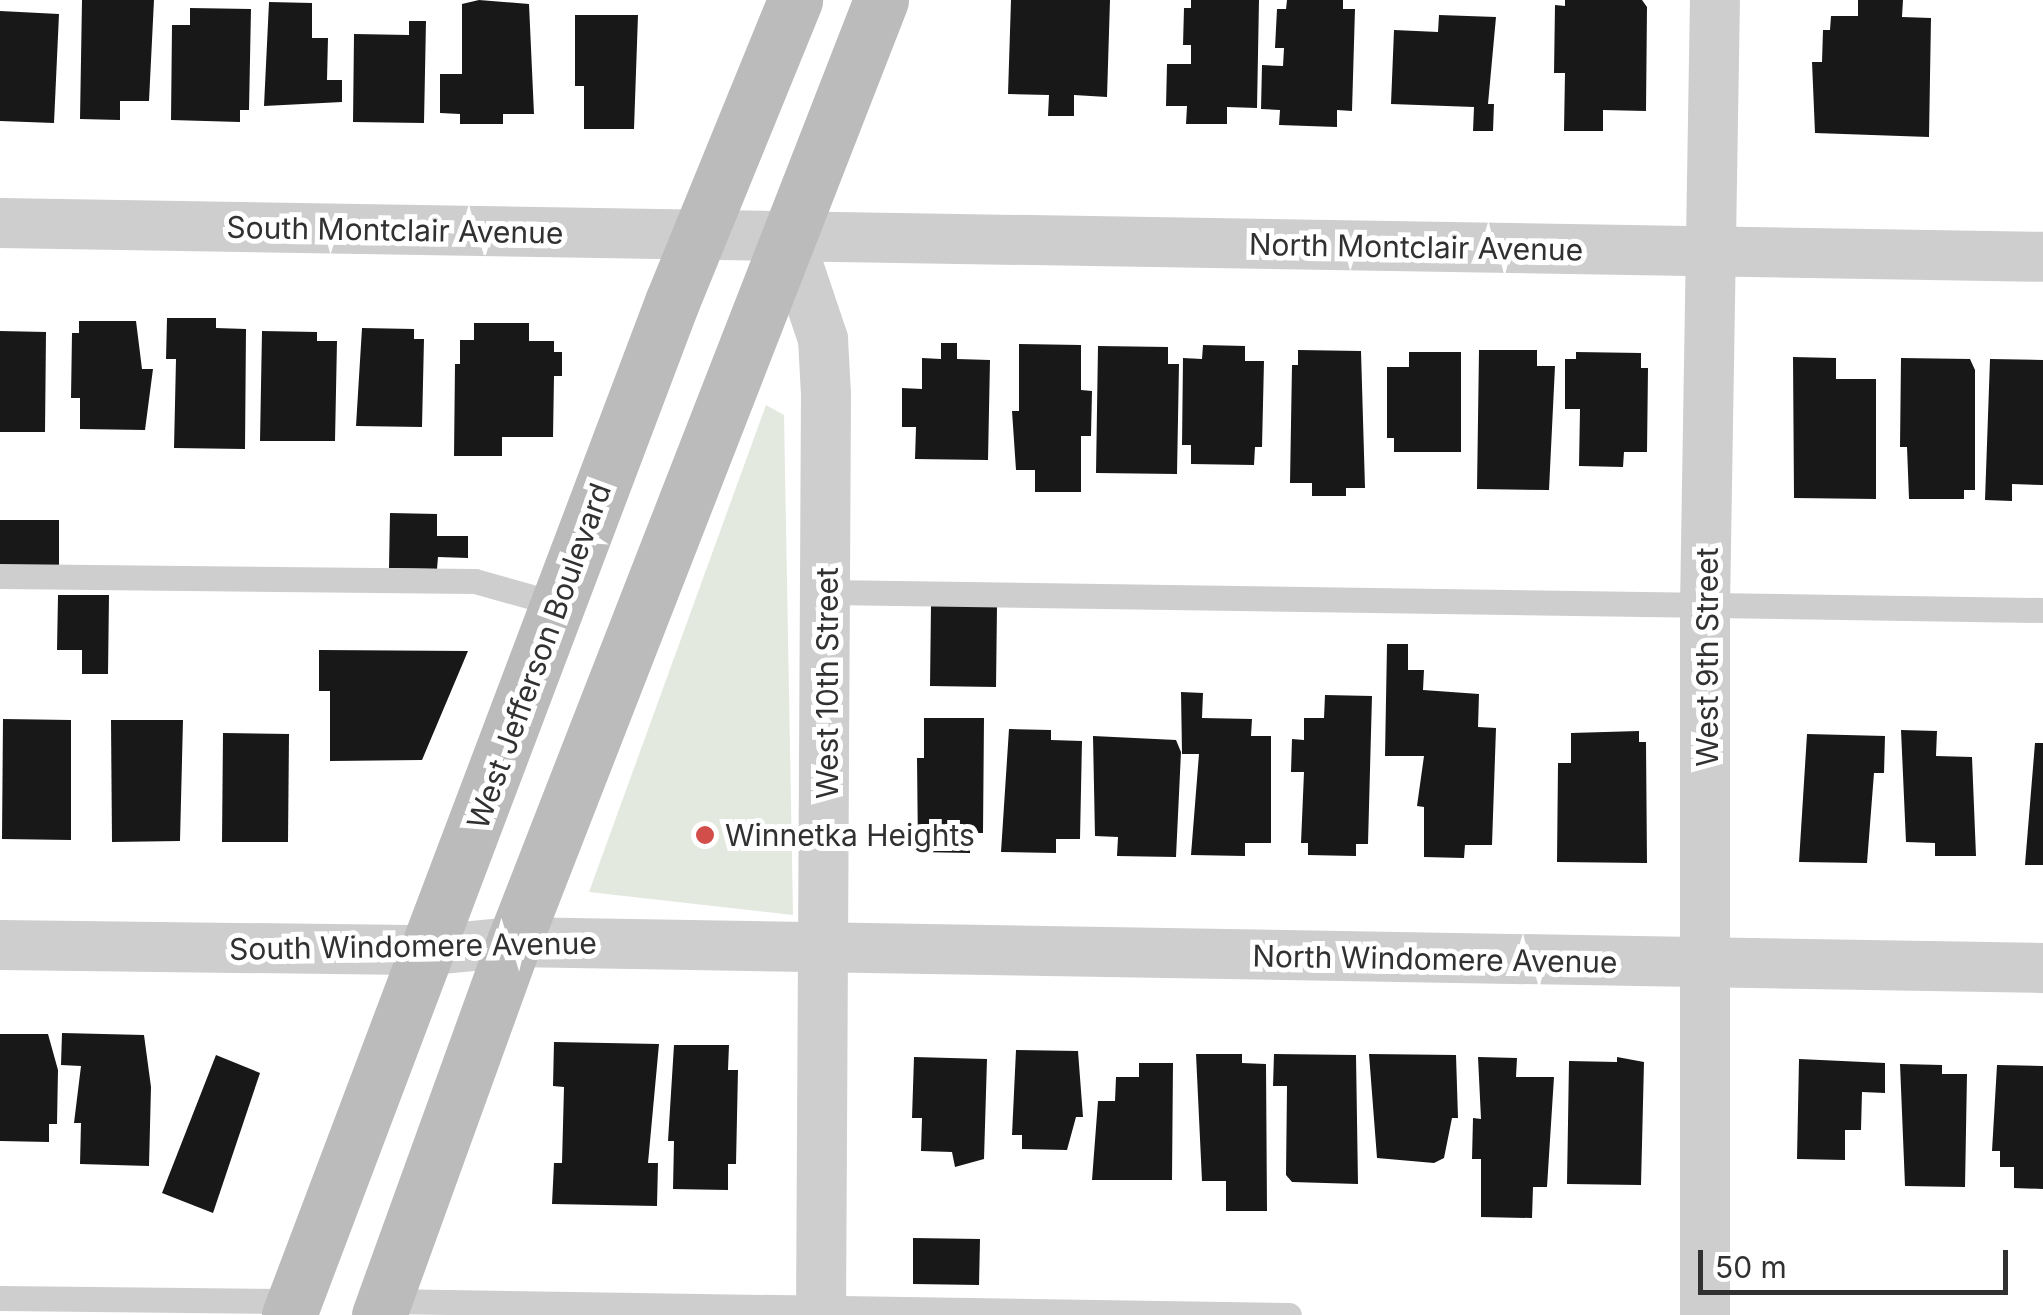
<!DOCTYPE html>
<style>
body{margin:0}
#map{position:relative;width:2043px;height:1315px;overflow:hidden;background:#fff;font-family:Inter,sans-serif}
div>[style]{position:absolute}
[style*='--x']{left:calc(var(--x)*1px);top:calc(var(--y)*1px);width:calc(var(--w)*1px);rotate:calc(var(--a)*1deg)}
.green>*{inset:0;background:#e3e9df}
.building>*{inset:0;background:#181818}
.service>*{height:25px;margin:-12.5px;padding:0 12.5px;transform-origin:12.5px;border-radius:12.5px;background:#cecece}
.minor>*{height:50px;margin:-25px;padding:0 25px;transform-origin:25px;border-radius:25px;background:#cecece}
.secondary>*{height:55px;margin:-27.5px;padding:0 27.5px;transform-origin:27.5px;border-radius:27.5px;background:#bbb}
.dots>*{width:28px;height:28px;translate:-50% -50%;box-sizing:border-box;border:5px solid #fff;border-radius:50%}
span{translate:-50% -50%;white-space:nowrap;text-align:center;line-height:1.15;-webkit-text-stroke:10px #fff;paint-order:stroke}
.street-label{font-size:30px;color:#313131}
.poi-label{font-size:30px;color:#313131}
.left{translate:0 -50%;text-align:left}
.scale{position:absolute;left:1698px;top:1250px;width:310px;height:45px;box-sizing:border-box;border:5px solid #313131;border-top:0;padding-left:12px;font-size:30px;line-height:35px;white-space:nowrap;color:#313131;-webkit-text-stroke:8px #fff;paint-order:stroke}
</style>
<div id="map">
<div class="green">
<i style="clip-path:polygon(766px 405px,784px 415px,793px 915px,589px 892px)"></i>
</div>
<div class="building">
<i style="clip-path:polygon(82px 0,154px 0,149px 101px,120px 101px,120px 120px,80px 119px)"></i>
<i style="clip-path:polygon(479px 0,529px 4px,534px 114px,503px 114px,503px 124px,460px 124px,460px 114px,440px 113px,440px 74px,462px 74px,462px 4px)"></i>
<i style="clip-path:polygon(1011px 0,1110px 0,1107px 97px,1074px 95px,1074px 116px,1048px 116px,1049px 95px,1008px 94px)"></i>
<i style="clip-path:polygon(1191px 0,1259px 0,1257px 108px,1227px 107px,1227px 124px,1186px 124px,1187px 106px,1166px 106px,1167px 64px,1191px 64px,1191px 45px,1183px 45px,1184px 8px,1191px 8px)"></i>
<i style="clip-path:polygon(1287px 0,1343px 0,1343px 9px,1355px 9px,1352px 111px,1337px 110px,1337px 127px,1279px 125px,1280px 110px,1261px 109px,1262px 65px,1283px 66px,1284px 48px,1275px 48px,1277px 9px,1286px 9px)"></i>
<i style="clip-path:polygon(1565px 0,1642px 0,1647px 7px,1646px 111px,1603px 110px,1603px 131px,1564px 131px,1565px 73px,1554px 73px,1555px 5px,1565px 6px)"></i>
<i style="clip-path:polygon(1858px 0,1903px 0,1902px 17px,1931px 18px,1929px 137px,1815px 133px,1812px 62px,1822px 62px,1823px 30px,1830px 30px,1831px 16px,1858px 16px)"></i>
<i style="clip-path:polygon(269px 2px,312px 3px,312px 38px,328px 38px,327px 80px,342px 80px,342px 102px,264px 106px)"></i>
<i style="clip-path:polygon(190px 8px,251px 9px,249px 110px,240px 110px,240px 122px,171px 120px,172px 25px,190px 25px)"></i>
<i style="clip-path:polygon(0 11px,59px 14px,54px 123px,0 121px)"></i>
<i style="clip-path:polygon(575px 15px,638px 15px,634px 129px,584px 129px,584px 86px,575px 86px)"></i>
<i style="clip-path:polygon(1439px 15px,1496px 17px,1488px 104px,1494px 104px,1493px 131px,1473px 131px,1474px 107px,1391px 104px,1394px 30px,1438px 32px)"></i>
<i style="clip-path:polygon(409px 21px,426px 21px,424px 123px,353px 122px,354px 34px,409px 35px)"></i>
<i style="clip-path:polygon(167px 318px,216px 318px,216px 328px,246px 329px,245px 449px,174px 448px,176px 359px,166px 359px)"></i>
<i style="clip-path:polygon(79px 321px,136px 321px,142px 369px,153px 369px,145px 430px,80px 429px,80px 398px,71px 398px,72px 333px,79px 333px)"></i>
<i style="clip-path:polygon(474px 323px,529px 323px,529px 341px,554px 341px,554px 352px,562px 352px,562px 376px,554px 376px,553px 437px,502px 437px,502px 456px,454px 456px,455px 364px,460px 364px,460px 340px,474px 340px)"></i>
<i style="clip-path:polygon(362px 328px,414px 329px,414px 339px,424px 339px,422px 427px,356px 426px)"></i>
<i style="clip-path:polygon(0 331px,46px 332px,45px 432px,0 432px)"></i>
<i style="clip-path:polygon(262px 331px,317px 332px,317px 341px,337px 341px,335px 441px,260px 441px)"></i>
<i style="clip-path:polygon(941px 343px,957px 343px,957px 359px,990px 360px,988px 460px,915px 459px,916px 427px,902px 427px,902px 388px,922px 389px,922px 358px,941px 359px)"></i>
<i style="clip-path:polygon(1019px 344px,1081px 345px,1081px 390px,1092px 391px,1091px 436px,1081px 436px,1081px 492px,1035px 492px,1035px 470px,1016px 470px,1012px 411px,1019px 411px)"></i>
<i style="clip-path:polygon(1203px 345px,1245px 346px,1245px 361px,1264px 361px,1262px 447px,1255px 447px,1254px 465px,1191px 464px,1191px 445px,1182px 445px,1183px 358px,1202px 359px)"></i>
<i style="clip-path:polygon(1098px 346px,1168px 347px,1168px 364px,1179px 364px,1177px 474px,1096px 473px)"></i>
<i style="clip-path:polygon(1298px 350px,1361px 351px,1365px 488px,1346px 488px,1346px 496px,1312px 496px,1312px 483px,1290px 483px,1292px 365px,1298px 365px)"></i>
<i style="clip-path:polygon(1479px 350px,1537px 350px,1537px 366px,1555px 366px,1549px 490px,1477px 489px)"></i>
<i style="clip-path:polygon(1409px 352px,1461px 352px,1461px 452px,1394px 452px,1394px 438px,1387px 438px,1387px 367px,1409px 367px)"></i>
<i style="clip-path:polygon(1576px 352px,1641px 353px,1641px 368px,1648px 368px,1647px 452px,1624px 452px,1623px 467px,1579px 466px,1580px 409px,1565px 409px,1565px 359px,1576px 359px)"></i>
<i style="clip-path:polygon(1793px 357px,1836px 358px,1836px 379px,1876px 379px,1876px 499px,1794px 498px)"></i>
<i style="clip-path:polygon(1901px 358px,1970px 359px,1975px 370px,1975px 490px,1964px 490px,1964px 499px,1909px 499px,1907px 447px,1900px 447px)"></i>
<i style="clip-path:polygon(1990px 359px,2043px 360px,2043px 485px,2012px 484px,2012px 501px,1985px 500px)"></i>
<i style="clip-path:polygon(390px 513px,437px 514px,437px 536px,468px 536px,468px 558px,438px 557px,437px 569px,389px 568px)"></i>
<i style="clip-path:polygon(0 520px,59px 520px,59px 566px,0 565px)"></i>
<i style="clip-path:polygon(58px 595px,109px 595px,108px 674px,82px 674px,82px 650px,57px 650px)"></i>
<i style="clip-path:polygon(931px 606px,997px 606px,996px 687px,930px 686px)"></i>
<i style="clip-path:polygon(1387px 644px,1408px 644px,1408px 670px,1424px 670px,1423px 690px,1479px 694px,1478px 727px,1496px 728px,1492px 845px,1465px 845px,1464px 858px,1424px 857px,1424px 807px,1417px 806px,1424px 756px,1385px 756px)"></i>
<i style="clip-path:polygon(319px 650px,468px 651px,422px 760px,330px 761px,330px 691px,319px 691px)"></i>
<i style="clip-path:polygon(1181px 692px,1203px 693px,1202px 718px,1252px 719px,1251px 736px,1271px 736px,1271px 843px,1245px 843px,1245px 856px,1191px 855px,1199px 754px,1182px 754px)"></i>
<i style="clip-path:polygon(1325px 695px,1372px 696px,1368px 844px,1356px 844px,1356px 856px,1308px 855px,1308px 843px,1301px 843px,1304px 772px,1291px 772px,1292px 739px,1304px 740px,1304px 718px,1324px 718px)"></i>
<i style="clip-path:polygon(924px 718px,984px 718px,983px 833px,970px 833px,970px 853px,918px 852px,917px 758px,924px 758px)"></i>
<i style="clip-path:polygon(3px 719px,71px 720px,71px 840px,2px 839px)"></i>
<i style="clip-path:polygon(111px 720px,183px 720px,180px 841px,112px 842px)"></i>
<i style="clip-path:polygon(1009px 729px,1051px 730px,1051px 740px,1082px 741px,1080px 839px,1056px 839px,1056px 853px,1001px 852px)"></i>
<i style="clip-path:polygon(1901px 730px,1937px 731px,1936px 756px,1972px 757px,1976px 856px,1935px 856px,1935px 843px,1906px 842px)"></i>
<i style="clip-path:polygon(1639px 731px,1639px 742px,1646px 742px,1647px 863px,1557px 862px,1558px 763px,1571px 763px,1571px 733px)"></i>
<i style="clip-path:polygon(223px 733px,289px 734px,288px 842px,222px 842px)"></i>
<i style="clip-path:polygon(1807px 734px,1885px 736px,1884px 773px,1874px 773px,1867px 863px,1799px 862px)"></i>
<i style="clip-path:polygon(1093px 736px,1176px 740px,1181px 752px,1176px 857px,1117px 856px,1118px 837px,1095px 836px)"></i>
<i style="clip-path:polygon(2035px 743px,2043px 743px,2043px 865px,2025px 865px)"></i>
<i style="clip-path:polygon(62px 1033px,144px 1035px,151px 1087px,149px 1166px,80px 1164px,81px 1123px,74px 1123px,81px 1066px,61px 1065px)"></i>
<i style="clip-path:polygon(0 1034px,48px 1034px,58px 1070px,57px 1124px,49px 1124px,49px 1142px,0 1141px)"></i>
<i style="clip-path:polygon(554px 1042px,659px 1044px,648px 1163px,658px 1163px,657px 1206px,552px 1204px,554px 1163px,562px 1163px,564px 1087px,553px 1086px)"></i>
<i style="clip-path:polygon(674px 1045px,729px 1045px,728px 1070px,738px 1070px,736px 1164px,728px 1164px,728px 1190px,673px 1189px,674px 1141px,668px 1141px)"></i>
<i style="clip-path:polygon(1016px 1050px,1078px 1051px,1083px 1117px,1076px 1117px,1067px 1150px,1022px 1149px,1022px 1135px,1012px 1135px)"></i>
<i style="clip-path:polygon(1196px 1054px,1242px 1054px,1242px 1063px,1266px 1064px,1267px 1211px,1226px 1211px,1226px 1181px,1202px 1181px)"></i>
<i style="clip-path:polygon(1274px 1054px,1356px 1055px,1358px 1184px,1292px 1182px,1286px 1175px,1287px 1086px,1273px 1086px)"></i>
<i style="clip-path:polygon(1369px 1054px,1456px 1055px,1458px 1118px,1452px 1118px,1444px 1158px,1434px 1163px,1377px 1158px)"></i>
<i style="clip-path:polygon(216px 1055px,260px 1073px,213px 1213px,162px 1193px)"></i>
<i style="clip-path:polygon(914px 1057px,987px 1059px,984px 1159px,955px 1167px,952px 1152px,921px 1151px,922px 1118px,912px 1118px)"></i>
<i style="clip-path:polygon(1478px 1057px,1517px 1058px,1516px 1077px,1554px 1077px,1547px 1187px,1533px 1187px,1532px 1218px,1481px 1217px,1481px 1159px,1472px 1159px,1473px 1118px,1481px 1119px)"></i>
<i style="clip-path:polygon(1617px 1057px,1644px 1062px,1641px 1185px,1567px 1184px,1569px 1061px,1617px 1062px)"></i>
<i style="clip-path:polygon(1799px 1059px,1885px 1063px,1885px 1093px,1862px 1092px,1861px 1130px,1845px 1130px,1845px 1160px,1797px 1159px)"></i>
<i style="clip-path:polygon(1139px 1063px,1173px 1063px,1172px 1180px,1092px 1180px,1098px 1101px,1115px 1101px,1116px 1077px,1139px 1077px)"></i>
<i style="clip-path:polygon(1900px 1064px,1942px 1065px,1942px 1074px,1967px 1074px,1965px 1187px,1905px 1186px)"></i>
<i style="clip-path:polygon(1997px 1065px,2043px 1066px,2043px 1189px,2014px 1188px,2014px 1167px,2000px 1167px,2000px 1151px,1992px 1151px)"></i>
<i style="clip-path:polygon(913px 1238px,980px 1239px,979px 1285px,913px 1284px)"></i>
</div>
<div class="service">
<i style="--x:0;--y:576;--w:475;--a:0.6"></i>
<i style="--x:475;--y:581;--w:85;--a:15.7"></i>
<i style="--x:828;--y:592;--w:1215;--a:0.85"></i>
<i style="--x:0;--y:1298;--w:294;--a:0.6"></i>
<i style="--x:384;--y:1301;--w:905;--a:0.89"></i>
</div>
<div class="minor">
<i style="--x:0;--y:223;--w:2043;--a:0.95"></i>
<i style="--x:789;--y:238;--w:107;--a:71.4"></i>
<i style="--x:823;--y:339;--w:55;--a:86.9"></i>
<i style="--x:826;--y:394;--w:921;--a:90.31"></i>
<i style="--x:0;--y:945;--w:431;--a:0.7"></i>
<i style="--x:431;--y:950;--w:83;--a:-5.5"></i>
<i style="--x:514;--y:942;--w:1529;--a:0.97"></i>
<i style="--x:1705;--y:1315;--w:708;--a:-90"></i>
<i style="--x:1705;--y:607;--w:607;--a:-89.06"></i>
</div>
<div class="secondary">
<i style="--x:289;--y:1315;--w:1083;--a:-69.29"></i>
<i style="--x:672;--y:302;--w:326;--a:-67.8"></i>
<i style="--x:379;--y:1315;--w:397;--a:-70.1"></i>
<i style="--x:514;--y:942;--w:1011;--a:-68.71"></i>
</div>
<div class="dots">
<i style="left:705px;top:835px;background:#d14e4b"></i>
</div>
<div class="street-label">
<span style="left:395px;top:230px;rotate:1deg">South Montclair Avenue</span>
<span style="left:1416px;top:247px;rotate:1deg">North Montclair Avenue</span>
<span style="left:539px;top:656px;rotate:-70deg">West Jefferson Boulevard</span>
<span style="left:1707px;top:657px;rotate:-90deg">West 9th Street</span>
<span style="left:827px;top:683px;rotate:-90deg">West 10th Street</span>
<span style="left:413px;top:946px;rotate:-1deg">South Windomere Avenue</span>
<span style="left:1435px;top:959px;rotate:1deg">North Windomere Avenue</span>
</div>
<div class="poi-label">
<span class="left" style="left:725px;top:835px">Winnetka Heights</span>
</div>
<div class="scale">50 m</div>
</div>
